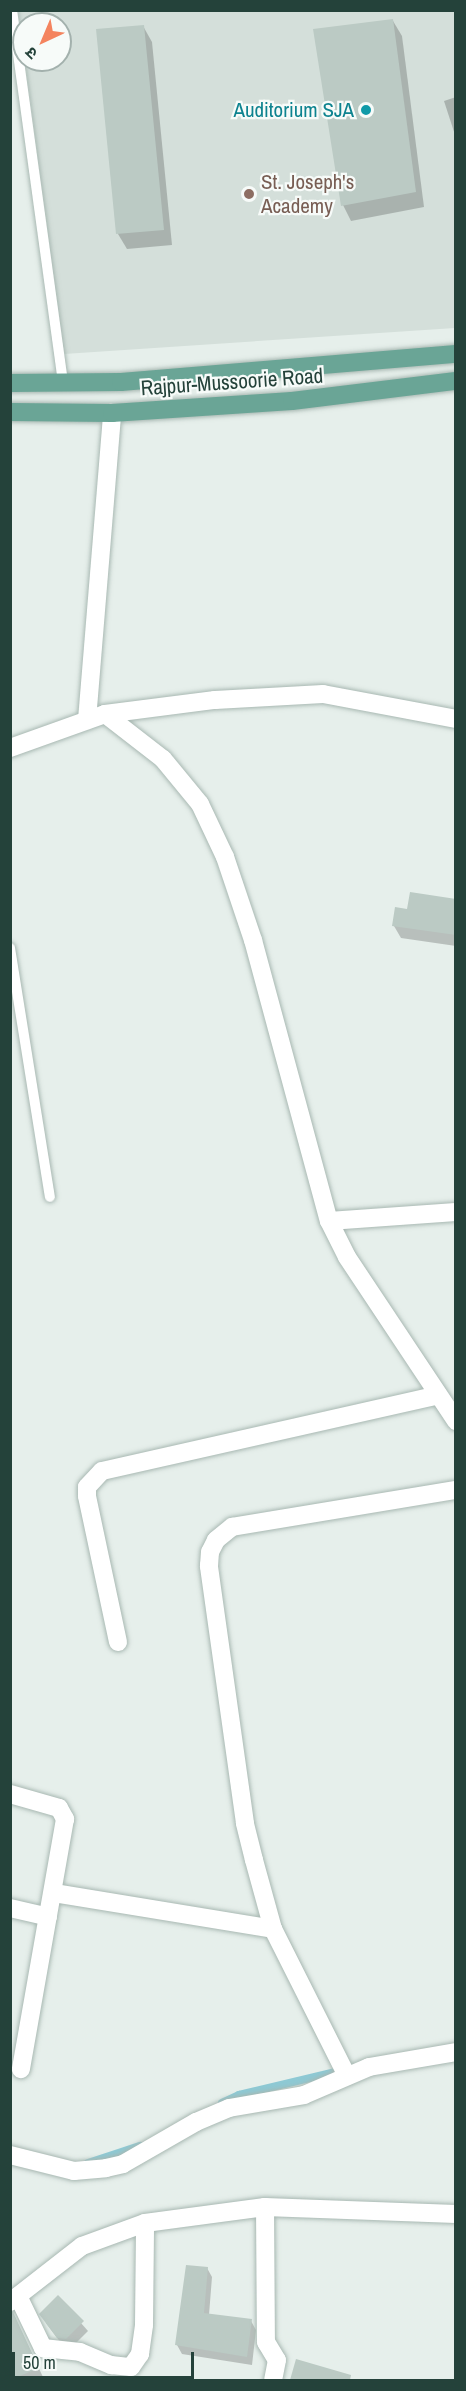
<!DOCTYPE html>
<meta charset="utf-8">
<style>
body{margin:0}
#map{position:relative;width:466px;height:2391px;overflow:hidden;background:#e6efeb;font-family:"Archivo Narrow","Noto Sans Devanagari",sans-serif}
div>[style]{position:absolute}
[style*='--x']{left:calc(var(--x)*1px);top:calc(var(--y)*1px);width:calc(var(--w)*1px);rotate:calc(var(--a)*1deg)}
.built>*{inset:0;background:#d4dfda}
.shadow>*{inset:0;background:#0003}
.stream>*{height:8px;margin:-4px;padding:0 4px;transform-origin:4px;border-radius:4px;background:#8ec9d4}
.building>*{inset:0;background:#bbcac4}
.roads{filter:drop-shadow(0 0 2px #a8b8b2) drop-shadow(0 0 2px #a8b8b2)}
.service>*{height:10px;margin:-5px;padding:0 5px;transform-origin:5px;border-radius:5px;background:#fff}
.minor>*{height:18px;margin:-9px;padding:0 9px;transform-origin:9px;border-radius:9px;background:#fff}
.primary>*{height:18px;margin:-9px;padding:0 9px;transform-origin:9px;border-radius:9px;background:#6aa596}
.dots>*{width:16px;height:16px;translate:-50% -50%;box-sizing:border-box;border:3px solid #f7fbf9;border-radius:50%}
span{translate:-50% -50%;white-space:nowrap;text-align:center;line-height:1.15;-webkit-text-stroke:4.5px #f7fbf9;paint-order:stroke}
.culture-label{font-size:21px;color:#0d838f}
.right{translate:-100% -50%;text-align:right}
.education-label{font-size:21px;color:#785e54}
.left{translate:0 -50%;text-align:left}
.street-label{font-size:21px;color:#24423a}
.frame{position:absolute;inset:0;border:12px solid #24423a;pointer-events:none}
.north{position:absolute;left:12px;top:12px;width:60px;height:60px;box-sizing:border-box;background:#f7fbf9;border:2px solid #a3b1ad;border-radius:50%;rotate:224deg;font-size:16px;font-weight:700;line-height:24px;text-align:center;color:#24423a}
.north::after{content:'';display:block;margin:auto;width:21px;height:27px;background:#f4845f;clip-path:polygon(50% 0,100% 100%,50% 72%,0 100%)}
.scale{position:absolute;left:12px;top:2352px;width:182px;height:27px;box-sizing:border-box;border:3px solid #24423a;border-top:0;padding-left:8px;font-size:18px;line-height:21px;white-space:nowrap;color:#24423a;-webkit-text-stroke:4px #f7fbf9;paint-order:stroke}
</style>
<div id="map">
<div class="built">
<i style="clip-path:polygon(18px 11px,455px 11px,455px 328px,64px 354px,25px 60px,60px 60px,60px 24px,24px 24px,24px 53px)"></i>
</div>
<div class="shadow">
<i style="clip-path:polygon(393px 21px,402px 36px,424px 207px,351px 221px,343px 205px)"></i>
<i style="clip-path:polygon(143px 26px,152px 42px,172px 245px,127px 249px,118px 234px,98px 31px)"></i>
<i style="clip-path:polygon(456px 97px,456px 138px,444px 101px)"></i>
<i style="clip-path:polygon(456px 900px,456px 946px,401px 938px,394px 926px,408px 911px)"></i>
<i style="clip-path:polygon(207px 2268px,212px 2277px,209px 2315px,251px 2321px,256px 2330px,252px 2365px,182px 2354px,177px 2345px)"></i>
<i style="clip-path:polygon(58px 2297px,88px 2331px,71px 2348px,64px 2347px,46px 2323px)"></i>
<i style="clip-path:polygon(22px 2333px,43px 2377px,35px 2380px,14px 2380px,10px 2372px)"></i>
<i style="clip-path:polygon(297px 2361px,336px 2373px,341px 2380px,291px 2380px)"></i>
</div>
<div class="stream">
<i style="--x:222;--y:2103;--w:19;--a:-25"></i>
<i style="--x:239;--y:2095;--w:107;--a:-13.5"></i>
<i style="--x:88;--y:2163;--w:55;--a:-18.1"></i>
</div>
<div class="building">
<i style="clip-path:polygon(393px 19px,416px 192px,341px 206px,313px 29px)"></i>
<i style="clip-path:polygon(144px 25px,164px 230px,116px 234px,96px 29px)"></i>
<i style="clip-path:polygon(410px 892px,456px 899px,456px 935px,392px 926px,395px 907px,407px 909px)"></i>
<i style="clip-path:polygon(186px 2265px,208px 2267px,204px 2313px,252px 2319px,247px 2357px,175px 2345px)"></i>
<i style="clip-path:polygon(58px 2295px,84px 2321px,66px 2339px,57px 2338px,39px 2314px)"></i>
<i style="clip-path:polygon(13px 2312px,39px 2368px,10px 2380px,10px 2313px)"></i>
<i style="clip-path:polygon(296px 2359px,351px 2375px,350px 2380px,290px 2380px)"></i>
</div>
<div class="roads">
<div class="service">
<i style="--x:12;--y:10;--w:375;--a:82.2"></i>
<i style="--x:10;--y:948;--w:252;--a:80.9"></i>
</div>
<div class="minor">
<i style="--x:105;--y:714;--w:73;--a:37.8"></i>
<i style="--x:163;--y:759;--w:58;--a:50.6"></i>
<i style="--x:200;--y:804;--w:59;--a:64.7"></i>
<i style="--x:225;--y:857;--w:88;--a:71.4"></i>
<i style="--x:253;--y:940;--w:291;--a:74.9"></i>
<i style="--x:329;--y:1221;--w:40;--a:63.4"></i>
<i style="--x:347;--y:1257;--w:197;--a:56.4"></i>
<i style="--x:87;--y:720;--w:308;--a:-85.3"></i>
<i style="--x:10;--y:748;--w:101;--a:-19.7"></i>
<i style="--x:105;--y:714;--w:111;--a:-7.3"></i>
<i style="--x:215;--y:700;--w:108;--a:-3.2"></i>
<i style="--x:323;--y:694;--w:135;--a:10.6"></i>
<i style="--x:329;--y:1221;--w:127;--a:-4.1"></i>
<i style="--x:118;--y:1642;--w:149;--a:-102"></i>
<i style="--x:87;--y:1496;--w:9;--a:-90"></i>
<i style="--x:87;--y:1487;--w:22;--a:-47"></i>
<i style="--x:102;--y:1471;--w:344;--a:-12.7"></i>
<i style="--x:10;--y:1794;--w:51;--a:15.9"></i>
<i style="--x:59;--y:1808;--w:13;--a:61"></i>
<i style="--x:65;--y:1819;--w:254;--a:100"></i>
<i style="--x:54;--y:1893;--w:222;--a:9.3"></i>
<i style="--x:10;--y:1908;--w:39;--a:13"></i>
<i style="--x:347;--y:2076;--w:165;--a:-116.7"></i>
<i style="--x:273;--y:1929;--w:72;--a:-105.4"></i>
<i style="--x:254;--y:1860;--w:38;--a:-104"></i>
<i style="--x:245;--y:1823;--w:260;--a:-98"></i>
<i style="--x:209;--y:1566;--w:14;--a:-86"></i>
<i style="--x:210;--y:1552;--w:13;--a:-63"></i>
<i style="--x:216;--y:1540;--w:21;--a:-39"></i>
<i style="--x:232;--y:1527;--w:227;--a:-9.4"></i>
<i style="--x:10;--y:2155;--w:66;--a:14"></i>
<i style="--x:74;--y:2171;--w:32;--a:-5"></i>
<i style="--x:106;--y:2168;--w:17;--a:-13"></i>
<i style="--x:123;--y:2164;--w:84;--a:-29.9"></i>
<i style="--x:196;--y:2122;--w:36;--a:-23"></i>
<i style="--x:229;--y:2108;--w:76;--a:-9.8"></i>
<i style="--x:304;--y:2095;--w:71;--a:-23.3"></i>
<i style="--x:369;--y:2067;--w:88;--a:-9.8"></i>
<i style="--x:265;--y:2207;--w:135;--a:89.6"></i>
<i style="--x:266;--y:2342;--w:21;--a:59"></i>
<i style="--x:277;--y:2360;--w:20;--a:101"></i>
<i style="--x:18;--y:2296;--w:58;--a:64.3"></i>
<i style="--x:43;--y:2348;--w:37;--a:6"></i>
<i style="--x:80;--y:2352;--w:34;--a:23"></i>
<i style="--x:111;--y:2365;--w:20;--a:6"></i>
<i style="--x:131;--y:2367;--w:16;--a:-55"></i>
<i style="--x:140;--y:2354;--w:29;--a:-82"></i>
<i style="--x:144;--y:2325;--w:102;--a:-89.4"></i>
<i style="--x:10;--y:2302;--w:91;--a:-37.9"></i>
<i style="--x:82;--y:2246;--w:67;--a:-20.1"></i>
<i style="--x:145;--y:2223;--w:121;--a:-7.6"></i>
<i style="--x:265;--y:2207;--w:191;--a:2.1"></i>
</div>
<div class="primary">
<i style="--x:10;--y:383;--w:111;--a:-0.5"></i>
<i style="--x:121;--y:382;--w:336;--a:-4.8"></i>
<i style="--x:10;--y:412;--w:102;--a:0.6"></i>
<i style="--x:112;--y:413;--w:180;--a:-3.8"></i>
<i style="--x:292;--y:401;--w:165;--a:-7"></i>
</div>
</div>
<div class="dots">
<i style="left:366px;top:110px;background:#0f9aa8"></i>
<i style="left:249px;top:194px;background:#8d6e63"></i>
</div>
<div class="culture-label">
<span class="right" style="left:354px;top:110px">Auditorium SJA</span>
</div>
<div class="education-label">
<span class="left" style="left:261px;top:194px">St. Joseph's<br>Academy</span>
</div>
<div class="street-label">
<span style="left:232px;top:382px;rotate:-4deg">Rajpur-Mussoorie Road</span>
</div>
<div class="frame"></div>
<div class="north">उ</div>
<div class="scale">50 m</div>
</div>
